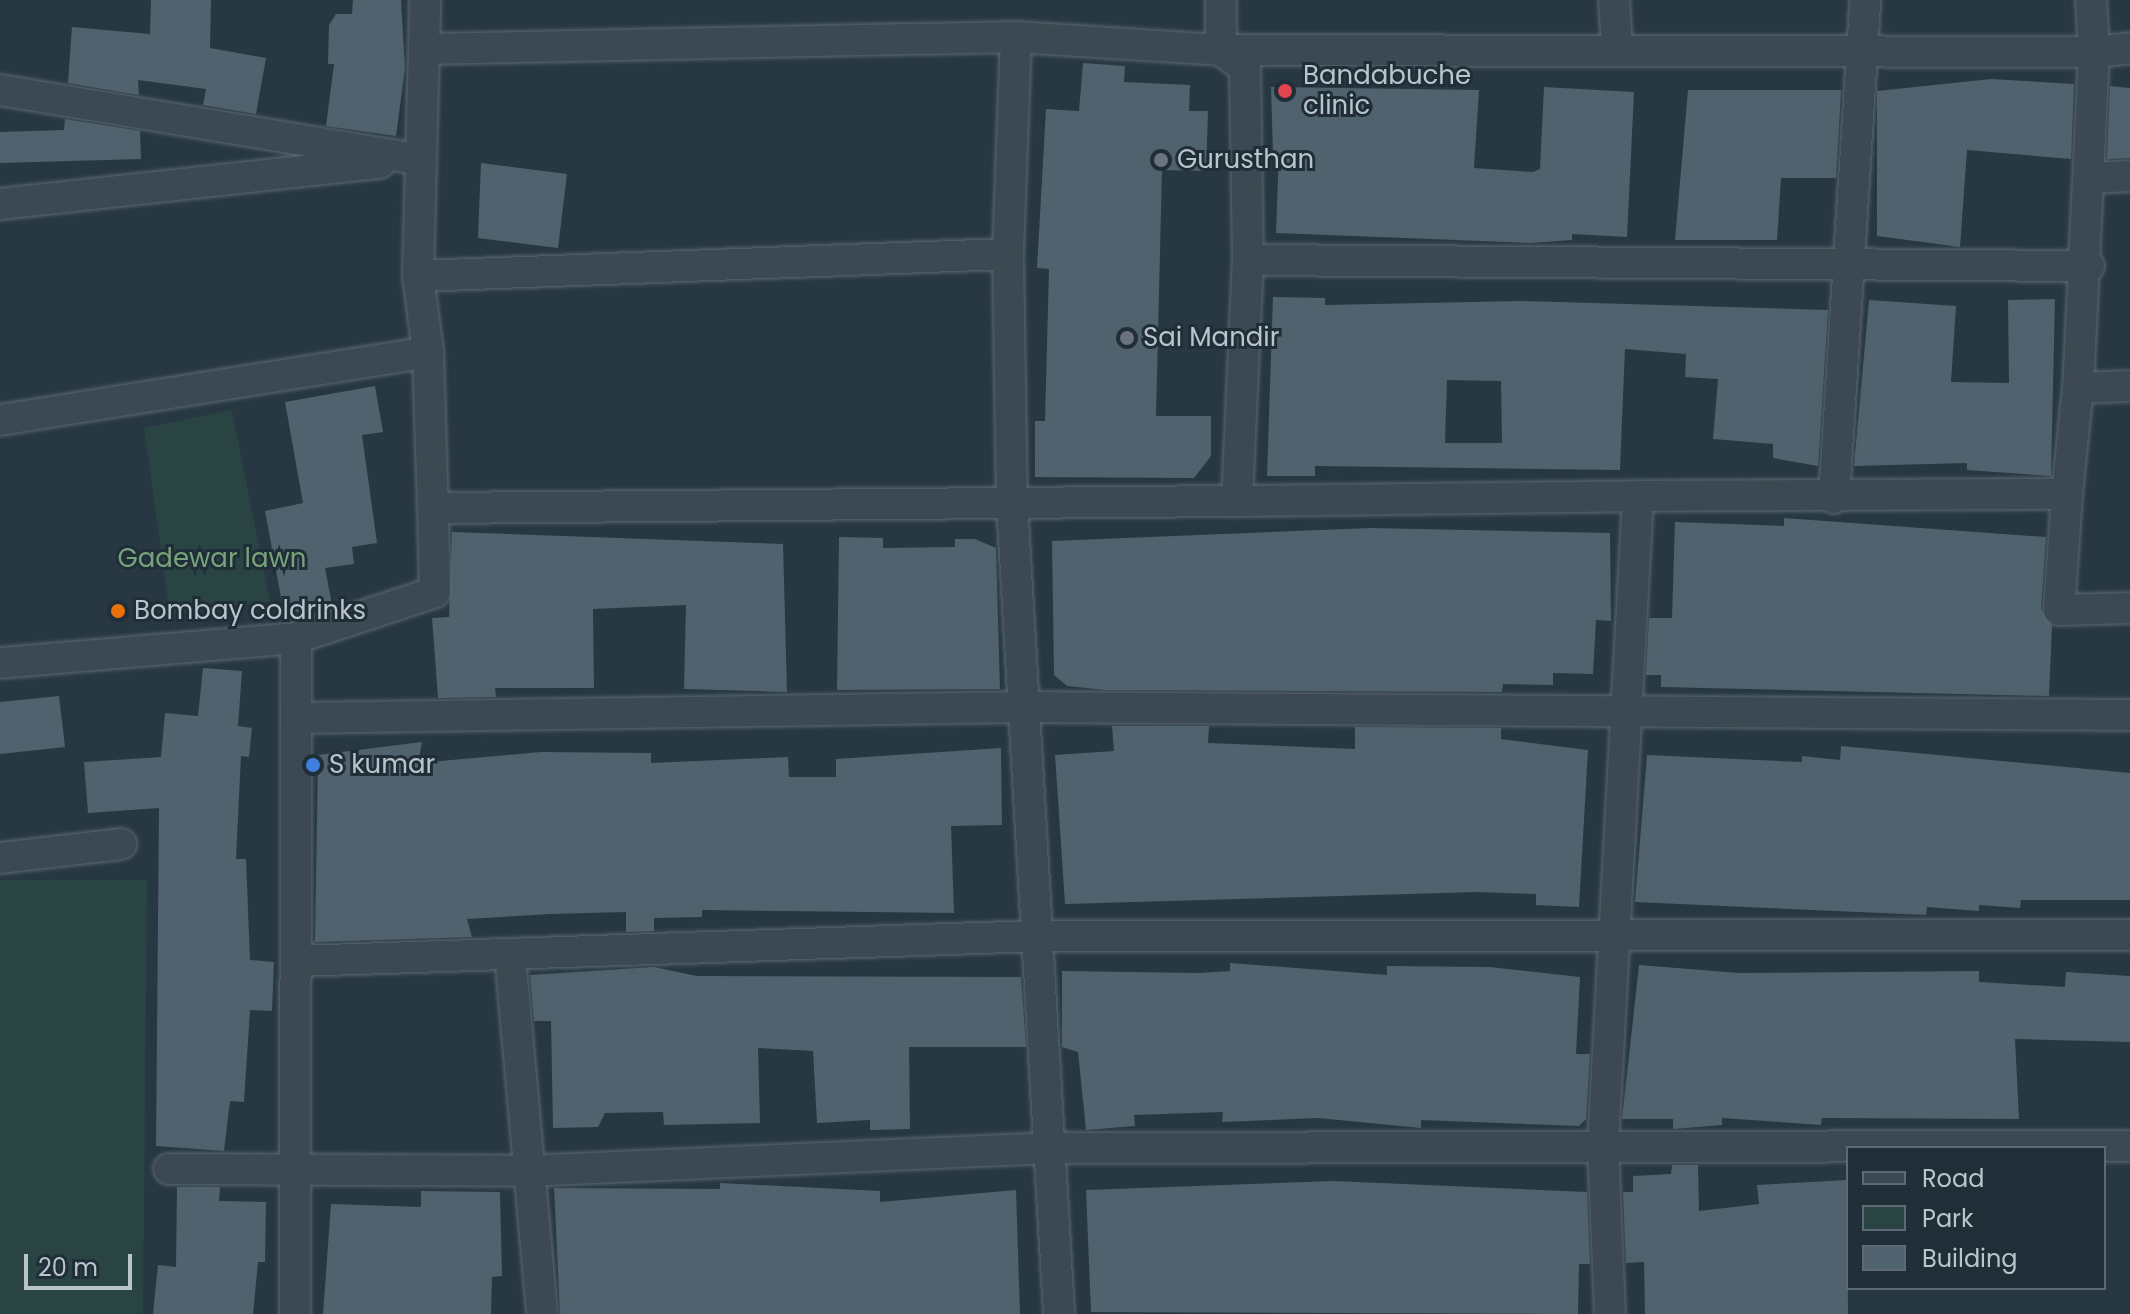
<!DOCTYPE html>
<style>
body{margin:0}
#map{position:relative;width:2130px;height:1314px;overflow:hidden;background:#273843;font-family:Poppins,sans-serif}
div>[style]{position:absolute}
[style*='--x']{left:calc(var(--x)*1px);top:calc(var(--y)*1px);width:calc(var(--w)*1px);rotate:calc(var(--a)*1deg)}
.green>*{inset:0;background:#294443}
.building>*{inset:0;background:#50626e}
.roads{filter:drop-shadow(0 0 2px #5a6770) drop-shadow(0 0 2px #5a6770)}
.street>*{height:30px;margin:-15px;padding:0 15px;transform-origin:15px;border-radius:15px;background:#3c4953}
.dots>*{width:22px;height:22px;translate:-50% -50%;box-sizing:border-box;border:4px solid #202e38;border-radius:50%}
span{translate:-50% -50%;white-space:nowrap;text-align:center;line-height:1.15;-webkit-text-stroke:6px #202e38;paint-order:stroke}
.poi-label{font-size:26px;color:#b9c4cc}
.left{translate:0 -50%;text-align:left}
.park-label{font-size:26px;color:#77a27a}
.legend{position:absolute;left:1846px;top:1146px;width:260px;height:144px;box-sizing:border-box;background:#202e38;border:2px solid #5d6a73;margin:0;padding:10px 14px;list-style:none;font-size:24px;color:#b9c4cc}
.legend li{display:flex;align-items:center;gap:16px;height:40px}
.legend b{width:40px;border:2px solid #5d6a73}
.scale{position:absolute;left:24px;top:1254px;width:108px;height:36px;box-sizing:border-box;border:4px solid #b9c4cc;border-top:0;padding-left:10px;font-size:24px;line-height:28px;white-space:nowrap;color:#b9c4cc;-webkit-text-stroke:6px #202e38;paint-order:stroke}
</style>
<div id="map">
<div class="green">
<i style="clip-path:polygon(232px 410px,270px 601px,170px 615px,144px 428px)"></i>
<i style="clip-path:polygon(0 880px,147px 880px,143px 1314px,0 1314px)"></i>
</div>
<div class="building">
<i style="clip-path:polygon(151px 0,211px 0,210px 48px,266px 58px,256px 114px,203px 105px,206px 89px,138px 80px,139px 95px,68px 83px,72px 27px,150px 34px)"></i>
<i style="clip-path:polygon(353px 0,401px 0,405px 68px,396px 136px,326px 126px,334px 64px,328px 64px,329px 25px,336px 14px,352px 14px)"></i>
<i style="clip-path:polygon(1083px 63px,1125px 66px,1124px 82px,1190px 85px,1189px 111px,1208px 111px,1206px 171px,1162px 170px,1156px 416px,1211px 416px,1211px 456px,1194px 478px,1035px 477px,1035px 421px,1045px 421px,1049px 269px,1037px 268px,1046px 109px,1079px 111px)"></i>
<i style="clip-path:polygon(1991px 79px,2074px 84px,2071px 159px,1967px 150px,1960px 247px,1877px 236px,1877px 91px)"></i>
<i style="clip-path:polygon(2110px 86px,2130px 88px,2130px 158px,2107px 159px)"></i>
<i style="clip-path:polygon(1271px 87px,1479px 90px,1474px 168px,1533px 172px,1540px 169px,1544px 87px,1634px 92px,1627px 237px,1572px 234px,1572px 240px,1530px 243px,1276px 233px,1279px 154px,1273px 154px)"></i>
<i style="clip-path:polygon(1688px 90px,1841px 90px,1836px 178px,1781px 178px,1777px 240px,1675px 240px)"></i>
<i style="clip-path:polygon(65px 119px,140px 131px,141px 159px,0 163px,0 132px,64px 130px)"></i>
<i style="clip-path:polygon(481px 163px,567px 174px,558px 248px,478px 238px)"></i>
<i style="clip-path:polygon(evenodd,1273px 297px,1325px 298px,1325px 305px,1520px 301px,1828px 310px,1818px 466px,1773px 458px,1773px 444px,1713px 439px,1718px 379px,1685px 377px,1686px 354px,1625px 349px,1620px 470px,1315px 466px,1315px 476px,1267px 476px,1273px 297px,1447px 380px,1501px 381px,1502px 443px,1445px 443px,1447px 380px)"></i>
<i style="clip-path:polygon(2055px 299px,2051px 476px,1967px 470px,1967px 463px,1854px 466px,1869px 300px,1956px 306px,1951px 382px,2009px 383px,2008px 300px)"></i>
<i style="clip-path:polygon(375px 386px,383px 432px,362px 435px,377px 543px,352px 547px,354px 564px,325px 568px,332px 605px,284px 614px,265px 511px,303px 503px,285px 402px)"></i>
<i style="clip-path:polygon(1784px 518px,2046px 537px,2041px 609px,2052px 626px,2049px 696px,1661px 687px,1661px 675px,1646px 675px,1649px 618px,1672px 618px,1675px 522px,1784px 526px)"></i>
<i style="clip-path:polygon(1371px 528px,1610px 533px,1611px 621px,1596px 620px,1593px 674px,1553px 673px,1553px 685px,1503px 684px,1502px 692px,1106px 690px,1067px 686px,1054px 675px,1052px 541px)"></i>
<i style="clip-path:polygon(452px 532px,783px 544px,787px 692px,684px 689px,686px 605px,593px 609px,594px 688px,495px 688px,496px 697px,438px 698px,432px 618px,449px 617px)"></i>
<i style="clip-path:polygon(839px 537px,883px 538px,883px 548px,955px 547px,955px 539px,975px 539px,996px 548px,1000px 689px,837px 690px)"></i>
<i style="clip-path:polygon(203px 668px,242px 671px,238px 726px,252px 728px,249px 757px,241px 756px,236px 859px,246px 859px,250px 960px,274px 962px,272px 1011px,250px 1010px,244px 1102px,230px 1101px,224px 1151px,156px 1146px,159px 808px,88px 813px,84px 762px,161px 757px,165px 713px,198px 716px)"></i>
<i style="clip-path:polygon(59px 696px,65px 747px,0 754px,0 702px)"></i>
<i style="clip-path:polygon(1112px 726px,1209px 726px,1208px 743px,1355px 749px,1355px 727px,1501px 728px,1501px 739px,1588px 750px,1579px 907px,1536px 905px,1536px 894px,1477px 892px,1065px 904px,1055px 755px,1114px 751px)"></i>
<i style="clip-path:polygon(422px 742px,418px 763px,541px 752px,651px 753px,651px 763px,788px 757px,789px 777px,836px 777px,836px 759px,1001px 748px,1002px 825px,951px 826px,954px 913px,702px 910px,702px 917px,654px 918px,654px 931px,626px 932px,626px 912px,550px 914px,467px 919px,472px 937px,315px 942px,318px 755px)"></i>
<i style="clip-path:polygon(1841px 746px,2130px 773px,2130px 900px,2021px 900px,2020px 908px,1979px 905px,1979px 911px,1927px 907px,1926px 915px,1635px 902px,1647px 755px,1802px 762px,1802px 756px,1840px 760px)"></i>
<i style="clip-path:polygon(1230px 963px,1387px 975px,1387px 966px,1489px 967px,1580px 977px,1576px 1054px,1590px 1054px,1586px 1119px,1579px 1126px,1421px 1120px,1421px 1128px,1318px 1118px,1222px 1122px,1223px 1112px,1134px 1115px,1135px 1126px,1086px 1130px,1078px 1052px,1062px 1047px,1062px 971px,1198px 973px,1230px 971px)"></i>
<i style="clip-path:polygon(1639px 965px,1739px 973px,1979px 971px,1979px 982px,2065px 987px,2066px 972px,2130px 976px,2130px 1042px,2015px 1039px,2019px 1119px,1822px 1118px,1821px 1125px,1722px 1118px,1722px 1125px,1673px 1129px,1673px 1119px,1622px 1119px)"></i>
<i style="clip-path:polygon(654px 967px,697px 976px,1021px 977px,1026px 1047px,909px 1047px,910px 1129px,870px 1130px,870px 1120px,817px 1123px,813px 1051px,758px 1048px,760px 1123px,664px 1125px,663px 1112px,605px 1113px,598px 1127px,553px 1128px,551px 1021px,534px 1021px,530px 975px)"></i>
<i style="clip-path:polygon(1672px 1165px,1698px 1165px,1699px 1211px,1759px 1204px,1757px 1185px,1847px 1180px,1848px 1314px,1645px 1314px,1644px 1262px,1626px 1263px,1623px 1192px,1633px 1192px,1633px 1176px,1671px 1174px)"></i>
<i style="clip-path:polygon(1334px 1181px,1587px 1192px,1590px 1264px,1579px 1264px,1578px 1314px,1091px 1312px,1086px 1190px)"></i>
<i style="clip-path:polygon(720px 1183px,880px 1191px,880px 1202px,1016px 1190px,1020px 1314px,560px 1314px,554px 1188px,720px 1189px)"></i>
<i style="clip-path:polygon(177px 1187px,220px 1187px,219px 1201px,266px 1202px,265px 1262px,258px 1262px,253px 1314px,153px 1314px,158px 1265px,176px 1267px)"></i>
<i style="clip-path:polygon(421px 1191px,500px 1192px,502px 1276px,492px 1277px,491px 1314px,323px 1314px,331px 1204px,421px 1207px)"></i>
</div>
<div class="roads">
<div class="street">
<i style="--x:1614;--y:0;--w:47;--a:86.3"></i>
<i style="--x:2091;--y:0;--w:52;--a:86.7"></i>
<i style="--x:2094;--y:52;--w:36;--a:-6"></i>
<i style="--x:426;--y:49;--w:590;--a:-1.17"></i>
<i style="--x:1016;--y:37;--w:205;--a:3.6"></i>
<i style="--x:1221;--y:50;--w:873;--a:0.13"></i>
<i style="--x:2094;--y:52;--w:336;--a:92.7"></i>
<i style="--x:2078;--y:388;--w:52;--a:-2.2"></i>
<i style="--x:0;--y:90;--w:424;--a:9.4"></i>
<i style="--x:2090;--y:178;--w:40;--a:-2.9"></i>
<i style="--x:0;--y:204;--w:382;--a:-6.2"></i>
<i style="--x:1008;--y:254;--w:217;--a:-87.9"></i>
<i style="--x:1248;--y:260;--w:841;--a:0.41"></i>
<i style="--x:418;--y:276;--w:590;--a:-2.14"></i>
<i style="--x:1008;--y:254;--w:249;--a:89.1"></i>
<i style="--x:1012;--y:503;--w:812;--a:86.68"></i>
<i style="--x:428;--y:352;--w:156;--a:88.2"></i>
<i style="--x:0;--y:420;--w:433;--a:-9"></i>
<i style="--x:428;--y:352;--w:77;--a:-97.5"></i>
<i style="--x:418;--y:276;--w:276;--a:-88.5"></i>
<i style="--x:2067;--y:494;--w:116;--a:93.9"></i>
<i style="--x:2059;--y:610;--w:71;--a:-1.6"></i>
<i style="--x:1834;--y:498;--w:499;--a:-86.4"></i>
<i style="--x:1237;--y:501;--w:401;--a:-0.7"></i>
<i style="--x:296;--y:638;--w:146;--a:-18.3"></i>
<i style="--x:435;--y:592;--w:84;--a:-91.4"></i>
<i style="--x:433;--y:508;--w:804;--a:-0.5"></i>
<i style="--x:1237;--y:501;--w:241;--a:-87.4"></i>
<i style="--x:1248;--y:260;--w:192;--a:-90.9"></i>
<i style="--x:1245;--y:68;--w:30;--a:-143"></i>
<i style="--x:1221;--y:50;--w:50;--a:-90"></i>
<i style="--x:0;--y:663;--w:297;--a:-4.8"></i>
<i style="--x:296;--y:638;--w:676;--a:90.08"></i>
<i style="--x:297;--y:718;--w:727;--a:-0.87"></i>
<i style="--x:1024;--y:707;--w:1106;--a:0.41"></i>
<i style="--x:0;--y:858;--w:122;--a:-6.6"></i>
<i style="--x:510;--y:954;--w:361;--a:84.9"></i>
<i style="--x:297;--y:961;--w:740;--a:-1.93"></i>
<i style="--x:1037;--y:936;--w:1093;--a:-0.05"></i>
<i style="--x:169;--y:1169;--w:356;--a:0.3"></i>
<i style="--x:525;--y:1171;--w:526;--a:-2.51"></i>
<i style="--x:1050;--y:1148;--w:1080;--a:-0.11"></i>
<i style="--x:1610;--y:1314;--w:169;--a:-92.4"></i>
<i style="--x:1603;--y:1145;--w:650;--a:-86.91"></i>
<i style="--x:1638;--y:496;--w:429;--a:-0.3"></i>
<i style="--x:2067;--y:494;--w:107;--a:-84.1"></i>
</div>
</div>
<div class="dots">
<i style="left:1285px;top:91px;background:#e0444e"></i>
<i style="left:1161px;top:160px;background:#6b7280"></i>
<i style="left:1127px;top:338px;background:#6b7280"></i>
<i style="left:118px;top:611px;background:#e8710a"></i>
<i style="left:313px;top:765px;background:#3f7fe0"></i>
</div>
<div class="poi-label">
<span class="left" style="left:1303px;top:91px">Bandabuche<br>clinic</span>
<span class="left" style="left:1177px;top:160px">Gurusthan</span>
<span class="left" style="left:1143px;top:338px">Sai Mandir</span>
<span class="left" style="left:134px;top:611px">Bombay coldrinks</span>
<span class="left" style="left:329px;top:765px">S kumar</span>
</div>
<div class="park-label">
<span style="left:212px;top:559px">Gadewar lawn</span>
</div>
<ul class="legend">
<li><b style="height:10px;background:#3c4953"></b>Road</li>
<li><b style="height:22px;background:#294443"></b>Park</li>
<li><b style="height:22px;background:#50626e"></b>Building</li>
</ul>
<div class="scale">20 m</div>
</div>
